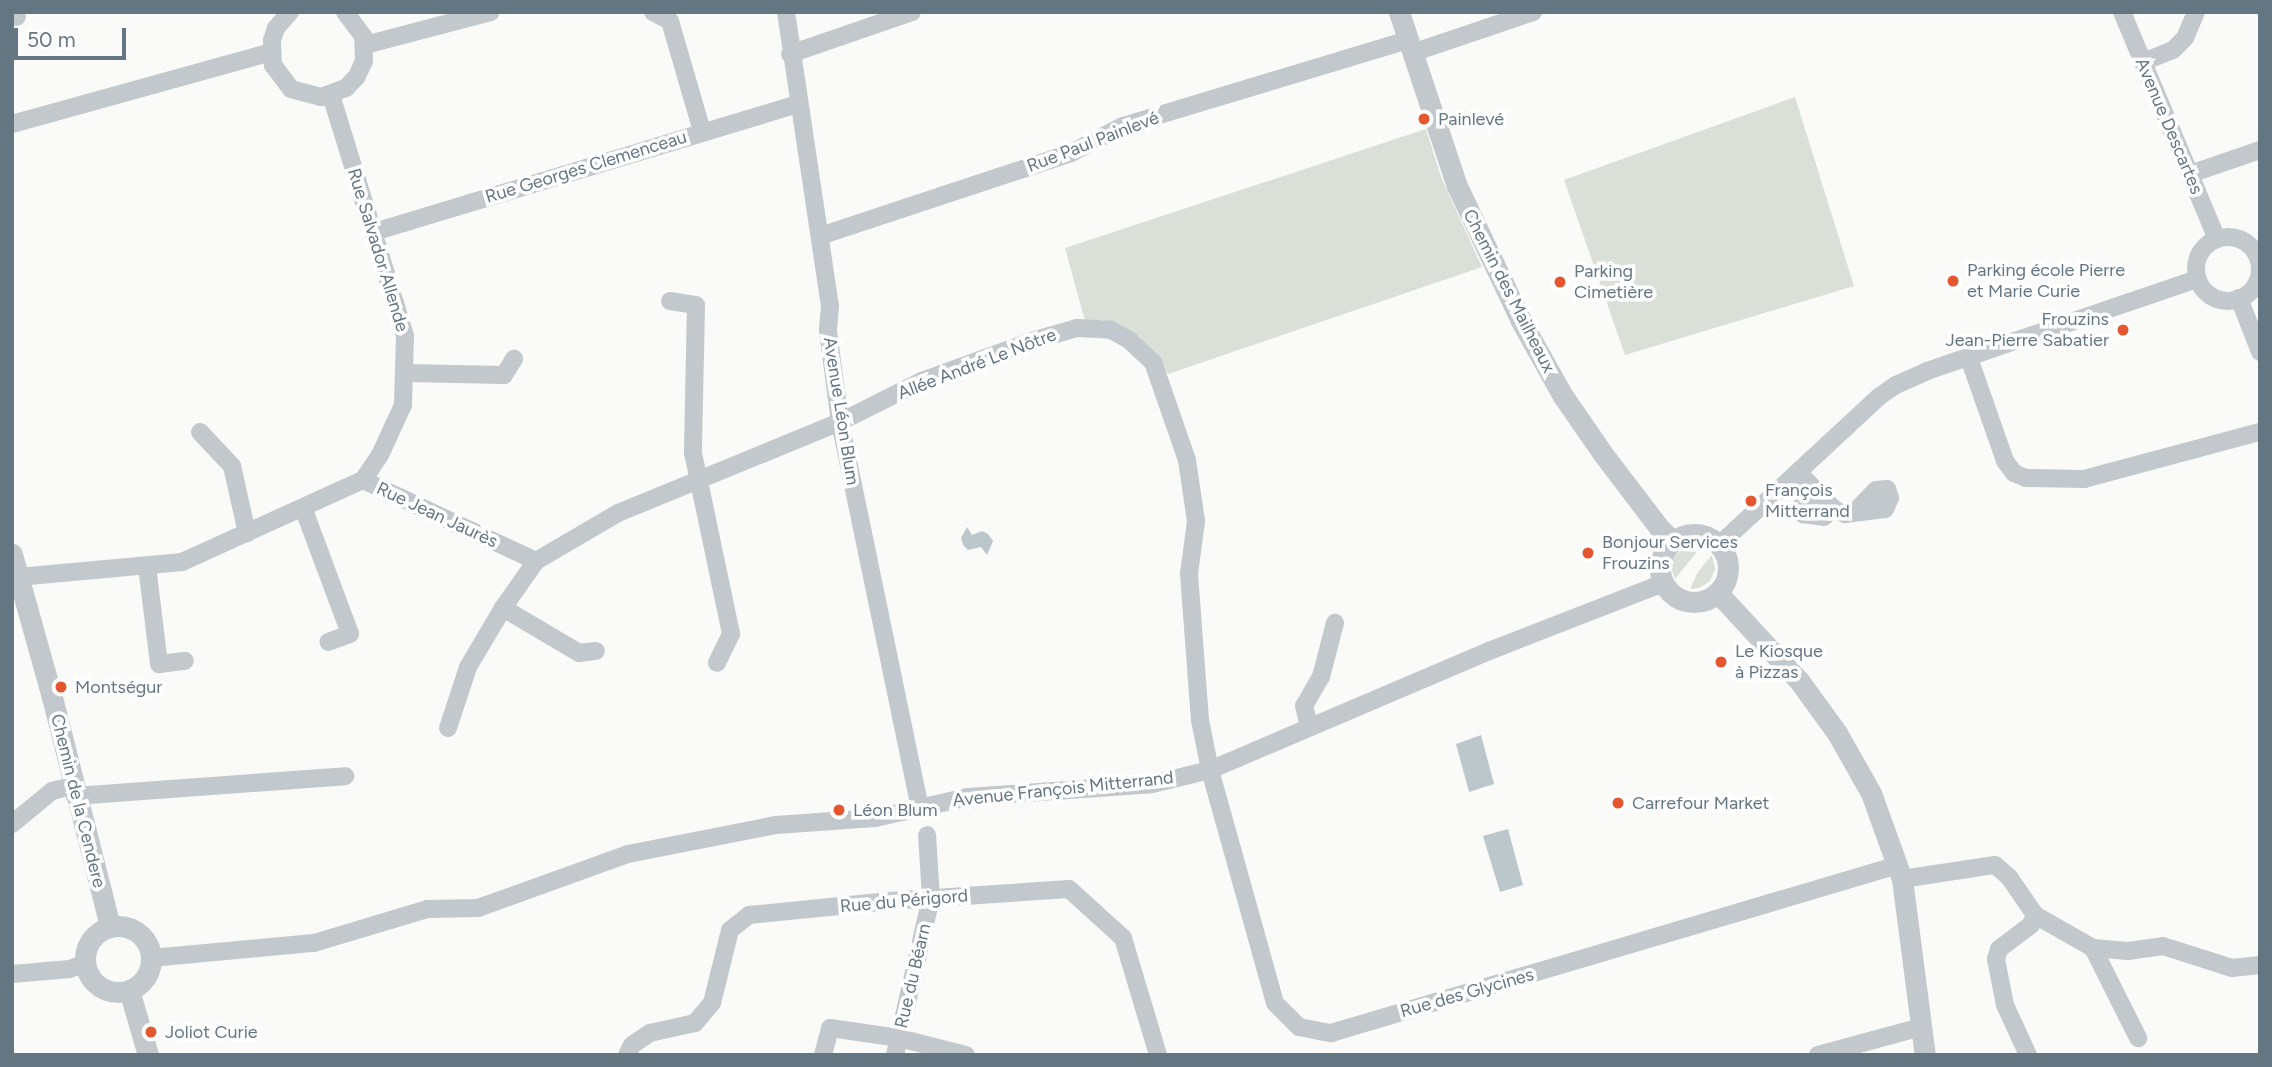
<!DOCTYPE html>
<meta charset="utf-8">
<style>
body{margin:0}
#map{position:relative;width:2272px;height:1067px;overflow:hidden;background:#fafaf8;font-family:Figtree,sans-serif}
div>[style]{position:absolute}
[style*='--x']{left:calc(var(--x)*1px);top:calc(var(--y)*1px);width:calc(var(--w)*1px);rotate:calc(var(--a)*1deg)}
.green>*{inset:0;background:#dadfd7}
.water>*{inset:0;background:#bbc7cb}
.minor>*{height:18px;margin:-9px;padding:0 9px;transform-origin:9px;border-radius:9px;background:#c3c8cc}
.minor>.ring{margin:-9px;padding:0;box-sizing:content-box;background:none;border:18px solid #c3c8cc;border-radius:50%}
.tertiary>*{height:21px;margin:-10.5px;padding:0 10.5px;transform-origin:10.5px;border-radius:10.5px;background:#c3c8cc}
.tertiary>.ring{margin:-10.5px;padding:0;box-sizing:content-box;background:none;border:21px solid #c3c8cc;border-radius:50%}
.dots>*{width:19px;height:19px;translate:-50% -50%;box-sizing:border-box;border:4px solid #fff;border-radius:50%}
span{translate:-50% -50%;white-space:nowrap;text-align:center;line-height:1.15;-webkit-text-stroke:7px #fff;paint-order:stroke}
.poi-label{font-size:18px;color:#657683}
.left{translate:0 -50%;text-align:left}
.right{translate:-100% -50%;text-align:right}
.street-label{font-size:18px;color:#657683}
.frame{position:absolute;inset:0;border:14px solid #657683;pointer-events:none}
.scale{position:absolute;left:14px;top:28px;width:112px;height:32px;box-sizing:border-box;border:4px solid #657683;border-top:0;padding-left:9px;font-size:21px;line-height:24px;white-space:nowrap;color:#657683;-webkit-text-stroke:5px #fff;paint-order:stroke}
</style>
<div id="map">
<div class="green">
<i style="clip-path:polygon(1795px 97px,1854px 286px,1625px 355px,1564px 180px)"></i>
<i style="clip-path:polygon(1426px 129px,1441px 177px,1482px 267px,1168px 374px,1151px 349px,1118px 327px,1104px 320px,1085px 321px,1065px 248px)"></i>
<i style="clip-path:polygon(1690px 545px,1697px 545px,1696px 553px,1675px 579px,1671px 568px,1674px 556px)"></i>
<i style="clip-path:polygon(1712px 555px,1715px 569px,1710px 581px,1699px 588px,1690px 589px,1698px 572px)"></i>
</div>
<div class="water">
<i style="clip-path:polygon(967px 527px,972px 535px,982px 531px,988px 534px,993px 541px,987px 555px,981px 547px,968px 550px,963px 545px,961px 538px)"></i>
<i style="clip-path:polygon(1481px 735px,1494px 784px,1469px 792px,1456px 744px)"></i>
<i style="clip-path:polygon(1508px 829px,1523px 885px,1500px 892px,1483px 836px)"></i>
</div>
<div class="minor">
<i style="--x:15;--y:12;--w:5;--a:68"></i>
<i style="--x:290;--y:12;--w:21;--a:131"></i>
<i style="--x:276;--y:28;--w:13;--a:108"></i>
<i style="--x:272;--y:40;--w:25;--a:88"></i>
<i style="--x:273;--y:65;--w:30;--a:53"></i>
<i style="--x:291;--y:89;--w:31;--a:15"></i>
<i style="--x:321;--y:97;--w:27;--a:-20"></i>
<i style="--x:346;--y:88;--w:16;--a:-47"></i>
<i style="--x:357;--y:76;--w:17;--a:-65"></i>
<i style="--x:364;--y:61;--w:25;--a:-92"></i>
<i style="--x:363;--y:36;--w:30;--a:-127"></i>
<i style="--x:653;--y:12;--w:19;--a:28"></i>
<i style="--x:670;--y:21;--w:115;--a:73.8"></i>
<i style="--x:786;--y:12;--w:297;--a:81.5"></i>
<i style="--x:830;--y:306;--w:25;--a:95"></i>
<i style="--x:828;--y:331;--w:92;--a:82.5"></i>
<i style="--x:840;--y:422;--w:393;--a:78.3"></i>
<i style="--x:2122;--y:12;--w:246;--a:67.3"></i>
<i style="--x:365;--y:45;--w:130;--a:-14.7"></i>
<i style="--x:1412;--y:53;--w:128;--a:-18.7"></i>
<i style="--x:790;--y:54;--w:129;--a:-19"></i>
<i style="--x:2143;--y:62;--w:32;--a:-22"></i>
<i style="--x:2173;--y:50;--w:17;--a:-45"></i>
<i style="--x:2185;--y:38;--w:28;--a:-67"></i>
<i style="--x:331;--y:95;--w:252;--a:72.9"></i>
<i style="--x:405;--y:336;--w:69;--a:91.7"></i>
<i style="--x:403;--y:405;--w:55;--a:114.7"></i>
<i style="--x:380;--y:455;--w:30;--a:124"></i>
<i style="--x:12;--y:124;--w:269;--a:-15.5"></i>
<i style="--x:2190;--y:174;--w:74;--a:-18.9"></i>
<i style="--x:374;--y:232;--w:443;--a:-16.8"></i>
<i style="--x:820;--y:236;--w:264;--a:-18.3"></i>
<i style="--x:1071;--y:153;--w:59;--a:-27.4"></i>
<i style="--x:1123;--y:126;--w:298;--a:-16.8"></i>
<i class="ring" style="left:2196px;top:237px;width:46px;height:46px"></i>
<i style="--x:2239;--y:298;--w:58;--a:68.7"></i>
<i style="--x:670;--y:301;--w:26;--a:9"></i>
<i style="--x:696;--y:305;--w:148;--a:91.2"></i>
<i style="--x:693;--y:453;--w:185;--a:78.1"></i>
<i style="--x:731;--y:634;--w:32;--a:116"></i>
<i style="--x:1969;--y:358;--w:109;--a:70.7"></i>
<i style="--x:2005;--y:461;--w:15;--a:53"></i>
<i style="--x:2014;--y:473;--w:13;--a:23"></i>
<i style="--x:2026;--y:478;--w:58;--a:1"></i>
<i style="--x:2084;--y:479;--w:182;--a:-15"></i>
<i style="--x:405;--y:373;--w:99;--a:1.2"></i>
<i style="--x:504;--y:375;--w:19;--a:-58"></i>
<i style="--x:200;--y:432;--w:47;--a:46.7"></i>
<i style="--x:232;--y:466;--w:69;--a:77.4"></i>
<i style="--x:1798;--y:472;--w:53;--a:45.8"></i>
<i style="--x:1835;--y:510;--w:11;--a:22"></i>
<i style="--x:1845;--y:514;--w:40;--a:-7.1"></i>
<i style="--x:1885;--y:509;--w:12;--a:-66"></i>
<i style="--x:1890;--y:498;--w:9;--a:-108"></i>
<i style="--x:1887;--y:489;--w:11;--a:175"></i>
<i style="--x:1876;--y:490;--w:32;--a:134"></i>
<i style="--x:1816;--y:491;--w:18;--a:135"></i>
<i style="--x:1803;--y:504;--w:6;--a:121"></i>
<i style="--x:1800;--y:509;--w:6;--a:59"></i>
<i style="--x:1803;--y:514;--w:21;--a:8"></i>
<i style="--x:1824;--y:517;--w:13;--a:-45"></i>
<i style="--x:304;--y:510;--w:132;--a:69.6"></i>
<i style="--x:350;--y:634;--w:23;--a:160"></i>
<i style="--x:1719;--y:545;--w:219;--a:-42.8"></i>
<i style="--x:1880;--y:396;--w:19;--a:-35"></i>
<i style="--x:1896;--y:385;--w:34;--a:-24"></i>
<i style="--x:1927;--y:371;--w:286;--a:-18.8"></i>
<i style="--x:147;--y:566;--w:99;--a:83"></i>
<i style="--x:159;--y:664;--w:26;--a:-7"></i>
<i style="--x:18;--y:577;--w:165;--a:-5.2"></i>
<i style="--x:182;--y:562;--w:199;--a:-24.4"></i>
<i style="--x:363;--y:480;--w:191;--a:25.1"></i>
<i style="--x:536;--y:561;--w:95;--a:-30.3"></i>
<i style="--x:618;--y:513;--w:240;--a:-22.3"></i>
<i style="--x:840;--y:422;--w:92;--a:-26.6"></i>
<i style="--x:922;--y:381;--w:117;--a:-20"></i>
<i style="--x:1032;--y:341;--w:47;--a:-16.1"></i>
<i style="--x:1077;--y:328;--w:34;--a:3"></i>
<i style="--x:1111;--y:330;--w:21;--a:29"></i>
<i style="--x:1129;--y:340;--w:33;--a:43"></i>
<i style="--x:1153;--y:362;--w:104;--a:70.9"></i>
<i style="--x:1187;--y:460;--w:62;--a:81.6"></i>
<i style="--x:1196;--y:521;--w:53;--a:97.5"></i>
<i style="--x:1189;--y:574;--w:146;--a:85.7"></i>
<i style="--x:1200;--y:720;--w:51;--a:78.7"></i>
<i style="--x:1210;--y:770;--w:242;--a:74.4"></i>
<i style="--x:1275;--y:1003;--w:34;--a:45"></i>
<i style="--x:1299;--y:1027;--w:33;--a:11"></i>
<i style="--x:1331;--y:1033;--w:591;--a:-16.5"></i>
<i style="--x:503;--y:608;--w:88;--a:30.6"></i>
<i style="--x:579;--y:653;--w:17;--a:-7"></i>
<i style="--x:1309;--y:727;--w:22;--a:-103"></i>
<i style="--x:1304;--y:706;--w:34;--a:-60"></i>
<i style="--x:1321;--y:677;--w:56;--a:-75.5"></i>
<i style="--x:448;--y:728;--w:64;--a:-71.8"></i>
<i style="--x:468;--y:667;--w:69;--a:-59.3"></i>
<i style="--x:503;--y:608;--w:57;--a:-54.9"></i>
<i style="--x:75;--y:796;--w:271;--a:-4.2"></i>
<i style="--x:12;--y:824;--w:52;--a:-39.5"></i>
<i style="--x:52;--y:791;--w:21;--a:-14"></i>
<i style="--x:1902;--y:879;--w:94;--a:-8.6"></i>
<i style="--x:1995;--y:865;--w:18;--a:41"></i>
<i style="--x:2009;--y:877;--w:46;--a:55.6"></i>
<i style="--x:2035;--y:915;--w:67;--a:29.6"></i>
<i style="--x:2093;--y:948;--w:35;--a:5"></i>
<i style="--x:2128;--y:951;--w:35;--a:-8"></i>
<i style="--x:2163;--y:946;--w:72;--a:17.7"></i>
<i style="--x:2232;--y:968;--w:28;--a:-6"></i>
<i style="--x:2093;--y:948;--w:101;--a:63.4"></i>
<i style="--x:151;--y:958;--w:164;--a:-5.3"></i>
<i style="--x:314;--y:943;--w:118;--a:-16.7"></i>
<i style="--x:427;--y:909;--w:51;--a:-1.1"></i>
<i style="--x:478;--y:908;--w:159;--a:-19.8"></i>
<i style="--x:628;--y:854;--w:151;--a:-11.1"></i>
<i style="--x:776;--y:825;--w:99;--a:-4"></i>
<i style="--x:875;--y:818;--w:95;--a:-12.7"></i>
<i style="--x:968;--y:797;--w:184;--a:-4"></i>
<i style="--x:1152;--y:784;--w:60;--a:-13.6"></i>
<i style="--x:1210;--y:770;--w:303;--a:-23.1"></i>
<i style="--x:1489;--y:651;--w:187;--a:-21.3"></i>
<i style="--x:12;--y:974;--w:58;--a:-4.9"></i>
<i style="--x:70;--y:969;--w:16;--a:-22"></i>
<i style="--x:627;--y:1055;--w:11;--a:-63"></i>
<i style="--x:632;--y:1045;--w:22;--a:-34"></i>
<i style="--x:650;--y:1033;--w:46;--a:-12.5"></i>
<i style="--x:695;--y:1023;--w:26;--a:-50"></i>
<i style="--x:712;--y:1003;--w:75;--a:-76.1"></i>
<i style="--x:730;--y:930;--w:24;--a:-38"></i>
<i style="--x:749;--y:915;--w:141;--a:-5.7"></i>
<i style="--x:889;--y:901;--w:180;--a:-3.8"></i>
<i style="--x:1069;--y:889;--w:73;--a:42.2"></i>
<i style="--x:1123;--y:938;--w:122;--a:73.3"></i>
<i style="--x:823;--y:1055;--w:28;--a:-75"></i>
<i style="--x:830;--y:1028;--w:70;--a:8.2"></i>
<i style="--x:899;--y:1038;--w:69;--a:14.2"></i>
<i style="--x:895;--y:1055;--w:161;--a:-77.1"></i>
<i style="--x:931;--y:898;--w:63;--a:-93.6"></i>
<i style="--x:1818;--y:1055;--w:107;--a:-15.2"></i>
<i style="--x:2028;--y:1055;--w:55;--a:-114.7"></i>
<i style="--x:2005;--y:1005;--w:47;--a:-101.1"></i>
<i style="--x:1996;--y:959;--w:10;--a:-73"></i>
<i style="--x:1999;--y:949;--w:40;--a:-37"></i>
<i style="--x:2031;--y:925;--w:11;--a:-68"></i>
</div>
<div class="tertiary">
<i style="--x:1399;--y:12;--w:183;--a:71.6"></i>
<i style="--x:1457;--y:186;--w:149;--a:64.6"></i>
<i style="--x:1521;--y:321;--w:86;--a:60.8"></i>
<i style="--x:1563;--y:396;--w:70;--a:55.4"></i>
<i style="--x:1603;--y:454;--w:96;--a:52.7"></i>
<i style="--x:1661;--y:530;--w:16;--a:43"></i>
<i class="ring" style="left:1660px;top:534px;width:47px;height:47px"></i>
<i style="--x:12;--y:554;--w:148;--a:74.4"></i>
<i style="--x:52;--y:697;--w:237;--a:75.8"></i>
<i style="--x:1718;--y:593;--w:121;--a:47.3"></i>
<i style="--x:1800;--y:682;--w:63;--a:54"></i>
<i style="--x:1837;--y:733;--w:69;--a:60.5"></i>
<i style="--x:1871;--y:793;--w:91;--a:70.2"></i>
<i style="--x:1902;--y:879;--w:177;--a:82.6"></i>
<i class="ring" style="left:85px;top:926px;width:45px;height:45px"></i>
<i style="--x:129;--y:990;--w:68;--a:73.7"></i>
</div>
<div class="dots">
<i style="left:1424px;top:119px;background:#e4572e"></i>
<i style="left:1953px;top:281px;background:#e4572e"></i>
<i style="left:1560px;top:282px;background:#e4572e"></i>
<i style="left:2123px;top:330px;background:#e4572e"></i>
<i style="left:1751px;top:501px;background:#e4572e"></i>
<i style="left:1588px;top:553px;background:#e4572e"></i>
<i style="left:1721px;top:662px;background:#e4572e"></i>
<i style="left:61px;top:687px;background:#e4572e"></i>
<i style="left:1618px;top:803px;background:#e4572e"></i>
<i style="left:839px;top:810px;background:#e4572e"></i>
<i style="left:151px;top:1032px;background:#e4572e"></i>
</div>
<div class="poi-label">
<span class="left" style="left:1438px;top:119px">Painlevé</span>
<span class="left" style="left:1967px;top:281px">Parking école Pierre<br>et Marie Curie</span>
<span class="left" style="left:1574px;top:282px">Parking<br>Cimetière</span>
<span class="right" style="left:2109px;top:330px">Frouzins<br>Jean-Pierre Sabatier</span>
<span class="left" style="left:1765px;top:501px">François<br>Mitterrand</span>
<span class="left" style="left:1602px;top:553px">Bonjour Services<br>Frouzins</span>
<span class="left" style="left:1735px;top:662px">Le Kiosque<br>à Pizzas</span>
<span class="left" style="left:75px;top:687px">Montségur</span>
<span class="left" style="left:1632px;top:803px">Carrefour Market</span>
<span class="left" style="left:853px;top:810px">Léon Blum</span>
<span class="left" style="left:165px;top:1032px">Joliot Curie</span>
</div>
<div class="street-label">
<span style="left:2169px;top:126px;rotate:67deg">Avenue Descartes</span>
<span style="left:1093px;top:142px;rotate:-21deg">Rue Paul Painlevé</span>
<span style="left:586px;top:167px;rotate:-17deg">Rue Georges Clemenceau</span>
<span style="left:378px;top:250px;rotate:73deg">Rue Salvador Allende</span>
<span style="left:1509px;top:291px;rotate:63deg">Chemin des Mailheaux</span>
<span style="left:977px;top:364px;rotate:-21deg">Allée André Le Nôtre</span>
<span style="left:841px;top:411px;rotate:81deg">Avenue Léon Blum</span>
<span style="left:437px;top:515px;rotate:25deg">Rue Jean Jaurès</span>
<span style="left:1063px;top:789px;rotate:-6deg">Avenue François Mitterrand</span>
<span style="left:78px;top:801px;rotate:76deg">Chemin de la Cendere</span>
<span style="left:904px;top:901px;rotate:-5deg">Rue du Périgord</span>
<span style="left:913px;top:976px;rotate:-77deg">Rue du Béarn</span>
<span style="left:1467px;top:993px;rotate:-16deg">Rue des Glycines</span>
</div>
<div class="frame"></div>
<div class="scale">50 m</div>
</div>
